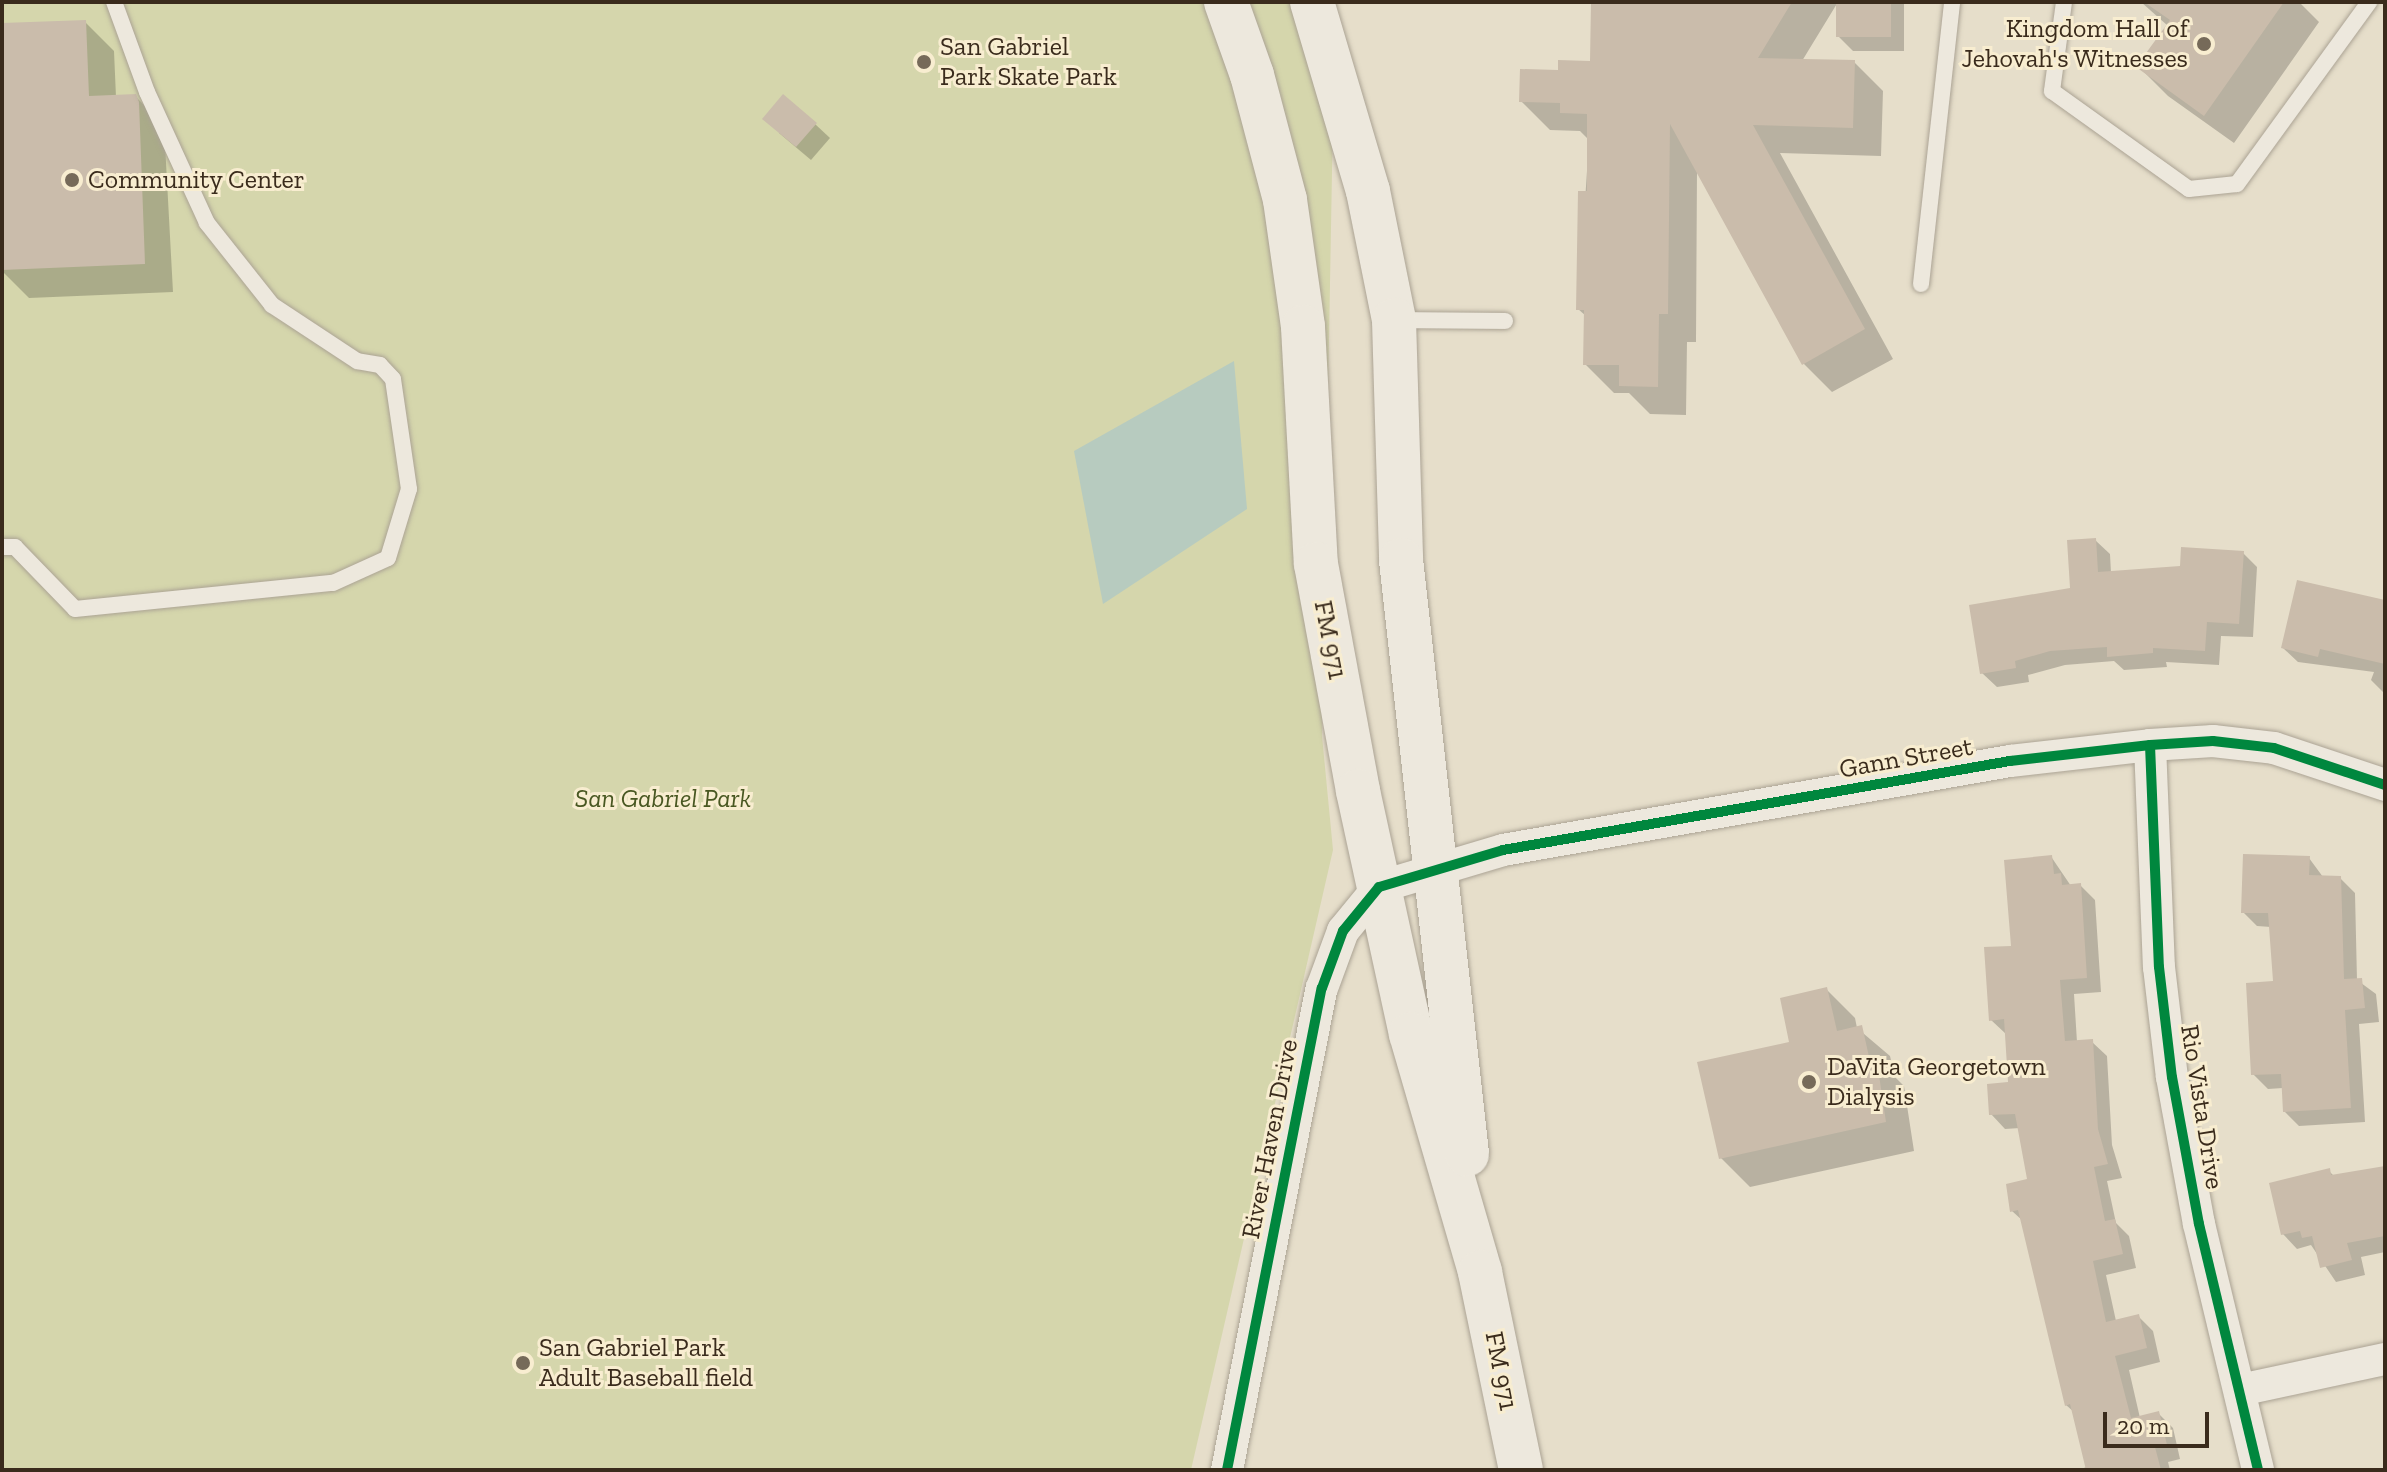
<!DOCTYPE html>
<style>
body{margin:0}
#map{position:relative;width:2387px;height:1472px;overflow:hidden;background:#e6deca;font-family:"Zilla Slab",serif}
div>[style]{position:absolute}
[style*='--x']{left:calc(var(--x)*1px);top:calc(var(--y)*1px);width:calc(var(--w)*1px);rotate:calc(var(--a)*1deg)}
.green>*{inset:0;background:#d5d6ac}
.water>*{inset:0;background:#b7cbbf}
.shadow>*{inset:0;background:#0003}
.building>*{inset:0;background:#cabcab}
.roads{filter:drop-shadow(0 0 2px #aba394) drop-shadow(0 0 2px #aba394)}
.service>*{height:16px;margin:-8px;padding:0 8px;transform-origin:8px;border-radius:8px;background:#ede8dd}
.minor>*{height:32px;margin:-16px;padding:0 16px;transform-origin:16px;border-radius:16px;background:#ede8dd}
.secondary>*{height:44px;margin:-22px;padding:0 22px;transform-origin:22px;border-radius:22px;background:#ede8dd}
.cycleway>*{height:10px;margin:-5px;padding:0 5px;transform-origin:5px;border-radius:5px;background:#00873e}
.dots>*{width:22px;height:22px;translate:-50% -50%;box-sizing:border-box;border:4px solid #f8edd0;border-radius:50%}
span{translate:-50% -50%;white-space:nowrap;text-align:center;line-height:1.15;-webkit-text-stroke:6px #f8edd0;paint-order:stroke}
.poi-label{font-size:26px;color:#3a2b1c}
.right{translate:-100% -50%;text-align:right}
.left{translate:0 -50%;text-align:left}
.street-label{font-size:26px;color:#3a2b1c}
.park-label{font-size:26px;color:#485721;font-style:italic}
.frame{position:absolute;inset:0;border:4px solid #3a2b1c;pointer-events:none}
.scale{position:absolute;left:2103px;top:1412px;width:106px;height:36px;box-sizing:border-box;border:4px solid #3a2b1c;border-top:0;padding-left:10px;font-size:24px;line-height:28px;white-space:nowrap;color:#3a2b1c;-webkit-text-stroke:6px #f8edd0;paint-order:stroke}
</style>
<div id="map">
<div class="green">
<i style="clip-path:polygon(2px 2px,1335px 2px,1322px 736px,1333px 850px,1191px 1470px,2px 1470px)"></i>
</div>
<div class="water">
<i style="clip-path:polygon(1234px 361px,1247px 509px,1103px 604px,1074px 451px)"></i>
</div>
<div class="shadow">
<i style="clip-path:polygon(1593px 2px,1838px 2px,1802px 61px,1854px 62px,1883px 91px,1881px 156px,1780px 153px,1893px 359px,1832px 392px,1803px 363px,1697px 171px,1696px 342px,1687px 342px,1686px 415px,1650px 414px,1629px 393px,1614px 393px,1585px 364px,1586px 316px,1578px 309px,1589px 140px,1580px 131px,1550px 130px,1521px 101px,1560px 72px,1592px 63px)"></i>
<i style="clip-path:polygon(1838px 2px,1904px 2px,1904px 51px,1853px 51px,1838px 36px)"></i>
<i style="clip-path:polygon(2141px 2px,2299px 2px,2319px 22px,2234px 143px,2168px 96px,2139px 67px,2168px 26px)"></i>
<i style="clip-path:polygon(85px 22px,114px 51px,116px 97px,135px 96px,164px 125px,173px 292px,29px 298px,2px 271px,2px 25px)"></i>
<i style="clip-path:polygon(815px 124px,830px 138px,811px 160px,779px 133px)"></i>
<i style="clip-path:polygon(2095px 540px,2110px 554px,2111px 573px,2182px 567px,2243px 553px,2257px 567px,2253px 637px,2221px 636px,2219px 665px,2166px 662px,2167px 667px,2124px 670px,2114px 661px,2065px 665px,2028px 675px,2029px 682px,1997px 687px,1982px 673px,2073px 589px)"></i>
<i style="clip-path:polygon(2385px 610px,2385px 694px,2371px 680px,2374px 672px,2298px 662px,2283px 648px)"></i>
<i style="clip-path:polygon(2052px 858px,2071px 886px,2080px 885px,2095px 900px,2101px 992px,2074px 994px,2077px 1042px,2092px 1042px,2107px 1056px,2112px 1145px,2122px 1178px,2107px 1181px,2116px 1223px,2129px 1236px,2136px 1268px,2106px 1275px,2116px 1321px,2138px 1316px,2153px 1331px,2160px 1362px,2129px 1370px,2140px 1418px,2158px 1413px,2173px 1428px,2180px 1459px,2168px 1462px,2170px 1470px,2077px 1470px,2087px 1467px,2074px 1412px,2066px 1405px,2023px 1221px,2012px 1211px,2030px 1181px,2020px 1128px,2005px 1129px,1991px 1114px,2010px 1084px,2006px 1034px,1991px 1020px,2013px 947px)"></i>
<i style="clip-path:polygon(2309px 858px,2323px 877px,2340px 878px,2355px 893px,2357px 980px,2376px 994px,2379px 1022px,2359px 1024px,2365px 1122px,2299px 1126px,2284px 1111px,2283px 1088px,2268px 1089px,2253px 1074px,2275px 983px,2271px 927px,2257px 926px,2243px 912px)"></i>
<i style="clip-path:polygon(1826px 989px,1855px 1018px,1857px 1028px,1890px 1056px,1895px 1077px,1904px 1086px,1914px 1151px,1750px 1187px,1721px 1158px)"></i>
<i style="clip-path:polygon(2385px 1168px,2385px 1252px,2361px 1257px,2365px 1275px,2336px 1282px,2311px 1245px,2297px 1249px,2283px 1234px,2329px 1171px,2335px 1177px)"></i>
</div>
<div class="building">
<i style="clip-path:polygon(1591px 2px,1792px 2px,1758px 58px,1855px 60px,1853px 128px,1753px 125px,1865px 329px,1802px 365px,1670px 124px,1668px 314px,1659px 314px,1658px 387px,1619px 386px,1619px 365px,1583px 365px,1584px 310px,1576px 310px,1578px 191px,1587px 191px,1587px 114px,1560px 113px,1560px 103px,1519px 102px,1520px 69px,1558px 70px,1558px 60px,1590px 61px)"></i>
<i style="clip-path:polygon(1836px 2px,1891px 2px,1891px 37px,1836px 37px)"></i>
<i style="clip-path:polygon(2144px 2px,2284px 2px,2204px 116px,2136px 67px,2170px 20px)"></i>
<i style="clip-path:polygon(86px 20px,89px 96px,136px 94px,139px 102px,145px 264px,2px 270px,2px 23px)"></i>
<i style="clip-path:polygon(783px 94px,817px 123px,796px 147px,762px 119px)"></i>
<i style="clip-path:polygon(2096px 538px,2098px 572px,2180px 566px,2181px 547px,2244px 551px,2239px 624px,2207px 622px,2205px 651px,2153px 648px,2153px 653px,2107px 657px,2107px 647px,2050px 651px,2015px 661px,2016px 668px,1980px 674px,1969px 605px,2070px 588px,2067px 540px)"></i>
<i style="clip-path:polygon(2297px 580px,2385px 600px,2385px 664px,2320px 649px,2318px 657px,2281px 648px)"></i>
<i style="clip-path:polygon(2243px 854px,2310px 856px,2309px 875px,2341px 876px,2344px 979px,2362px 978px,2365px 1008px,2345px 1010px,2351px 1108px,2283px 1112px,2281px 1074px,2251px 1075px,2246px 983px,2273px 981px,2268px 913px,2241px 913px)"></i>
<i style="clip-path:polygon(2052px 855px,2054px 874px,2061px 873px,2062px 885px,2081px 883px,2087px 978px,2060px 980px,2065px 1041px,2093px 1039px,2098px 1129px,2108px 1164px,2094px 1167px,2105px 1221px,2115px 1219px,2123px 1254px,2093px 1261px,2106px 1322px,2139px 1314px,2147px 1348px,2115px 1356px,2131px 1418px,2159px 1411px,2167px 1445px,2155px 1447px,2161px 1470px,2086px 1470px,2070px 1404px,2065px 1406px,2018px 1210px,2010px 1212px,2006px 1184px,2027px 1179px,2015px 1114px,1989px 1115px,1987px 1084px,2008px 1082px,2004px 1019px,1989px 1021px,1984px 947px,2011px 946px,2004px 860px)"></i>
<i style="clip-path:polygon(1827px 987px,1837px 1031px,1862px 1025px,1869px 1057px,1876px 1055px,1886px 1122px,1719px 1159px,1697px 1062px,1789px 1042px,1780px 998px)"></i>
<i style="clip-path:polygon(2385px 1166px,2385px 1236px,2347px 1243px,2352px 1260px,2320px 1268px,2312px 1236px,2302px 1238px,2300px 1231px,2281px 1235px,2269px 1183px,2330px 1168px,2331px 1175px)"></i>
</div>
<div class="roads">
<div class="service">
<i style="--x:2064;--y:2;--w:90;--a:97.7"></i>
<i style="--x:2052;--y:91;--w:168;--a:35.6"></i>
<i style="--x:2189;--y:189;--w:48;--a:-5.9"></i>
<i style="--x:2237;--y:184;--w:225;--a:-54"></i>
<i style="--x:1921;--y:284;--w:284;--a:-83.7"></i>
<i style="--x:1395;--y:320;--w:110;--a:0.5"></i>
<i style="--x:2;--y:547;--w:13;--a:0"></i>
<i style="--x:15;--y:547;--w:86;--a:45.9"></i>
<i style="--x:75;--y:609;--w:259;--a:-5.8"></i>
<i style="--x:333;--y:583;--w:60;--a:-24.4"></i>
<i style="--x:388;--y:558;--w:72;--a:-73.1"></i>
<i style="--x:409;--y:489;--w:111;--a:-98.3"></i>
<i style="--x:393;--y:379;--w:19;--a:-133"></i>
<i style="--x:380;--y:365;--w:23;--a:-170"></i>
<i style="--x:357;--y:361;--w:102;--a:-146.6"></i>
<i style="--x:272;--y:305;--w:105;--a:-128.4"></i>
<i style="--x:207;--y:223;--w:144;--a:-114.6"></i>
<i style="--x:147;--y:92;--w:96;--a:-110.1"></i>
</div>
<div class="minor">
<i style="--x:2150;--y:745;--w:222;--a:87.7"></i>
<i style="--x:2159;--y:967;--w:111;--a:83.3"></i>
<i style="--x:2172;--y:1077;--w:149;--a:79.6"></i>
<i style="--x:2199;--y:1224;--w:253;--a:76.5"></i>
<i style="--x:2240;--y:1390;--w:148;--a:-12.1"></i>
<i style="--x:1227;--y:1470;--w:491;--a:-78.9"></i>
<i style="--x:1322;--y:988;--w:61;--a:-69.8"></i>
<i style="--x:1343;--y:931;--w:57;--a:-50.7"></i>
<i style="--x:1379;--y:887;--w:129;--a:-16.6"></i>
<i style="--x:1503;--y:850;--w:515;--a:-9.96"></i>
<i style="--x:2010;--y:761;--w:141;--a:-6.5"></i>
<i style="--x:2150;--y:745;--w:63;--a:-3.6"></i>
<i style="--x:2213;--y:741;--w:61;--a:6.5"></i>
<i style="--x:2274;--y:748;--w:117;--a:18.4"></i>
</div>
<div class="secondary">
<i style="--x:1226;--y:2;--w:77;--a:70.4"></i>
<i style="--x:1252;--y:75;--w:129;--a:75.2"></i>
<i style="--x:1285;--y:200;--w:128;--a:81.9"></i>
<i style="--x:1303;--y:327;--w:237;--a:86.9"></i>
<i style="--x:1316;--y:564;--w:231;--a:79.5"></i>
<i style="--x:1358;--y:791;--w:249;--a:77.7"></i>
<i style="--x:1411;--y:1034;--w:248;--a:73.8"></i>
<i style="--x:1480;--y:1272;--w:202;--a:78.3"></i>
<i style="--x:1312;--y:2;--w:197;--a:73.5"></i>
<i style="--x:1368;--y:191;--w:132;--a:78.6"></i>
<i style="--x:1394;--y:320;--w:240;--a:88.3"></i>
<i style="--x:1401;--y:560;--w:598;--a:83.66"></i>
</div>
</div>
<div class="cycleway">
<i style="--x:2150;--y:745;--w:222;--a:87.7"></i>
<i style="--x:2159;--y:967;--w:111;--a:83.3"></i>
<i style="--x:2172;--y:1077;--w:149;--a:79.6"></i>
<i style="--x:2199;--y:1224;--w:253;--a:76.5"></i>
<i style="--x:1227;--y:1470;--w:491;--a:-78.9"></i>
<i style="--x:1322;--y:988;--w:61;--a:-69.8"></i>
<i style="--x:1343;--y:931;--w:57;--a:-50.7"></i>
<i style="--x:1379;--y:887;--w:129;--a:-16.6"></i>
<i style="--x:1503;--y:850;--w:515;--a:-9.96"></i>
<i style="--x:2010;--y:761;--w:141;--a:-6.5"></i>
<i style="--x:2150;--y:745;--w:63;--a:-3.6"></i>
<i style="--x:2213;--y:741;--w:61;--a:6.5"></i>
<i style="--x:2274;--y:748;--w:117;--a:18.4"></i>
</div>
<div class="dots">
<i style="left:2204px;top:44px;background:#766a59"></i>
<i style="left:924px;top:62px;background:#766a59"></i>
<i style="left:72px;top:180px;background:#766a59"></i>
<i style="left:1809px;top:1082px;background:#766a59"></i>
<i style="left:523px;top:1363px;background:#766a59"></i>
</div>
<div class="poi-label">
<span class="right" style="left:2188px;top:44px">Kingdom Hall of<br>Jehovah's Witnesses</span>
<span class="left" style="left:940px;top:62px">San Gabriel<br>Park Skate Park</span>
<span class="left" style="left:88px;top:180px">Community Center</span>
<span class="left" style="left:1827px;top:1082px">DaVita Georgetown<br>Dialysis</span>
<span class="left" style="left:539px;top:1363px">San Gabriel Park<br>Adult Baseball field</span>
</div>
<div class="street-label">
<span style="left:1330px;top:640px;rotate:79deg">FM 971</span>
<span style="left:1906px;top:758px;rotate:-10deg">Gann Street</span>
<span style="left:2202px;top:1107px;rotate:81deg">Rio Vista Drive</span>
<span style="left:1270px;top:1139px;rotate:-79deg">River Haven Drive</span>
<span style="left:1501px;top:1371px;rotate:79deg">FM 971</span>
</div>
<div class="park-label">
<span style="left:663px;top:799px">San Gabriel Park</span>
</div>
<div class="frame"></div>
<div class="scale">20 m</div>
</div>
